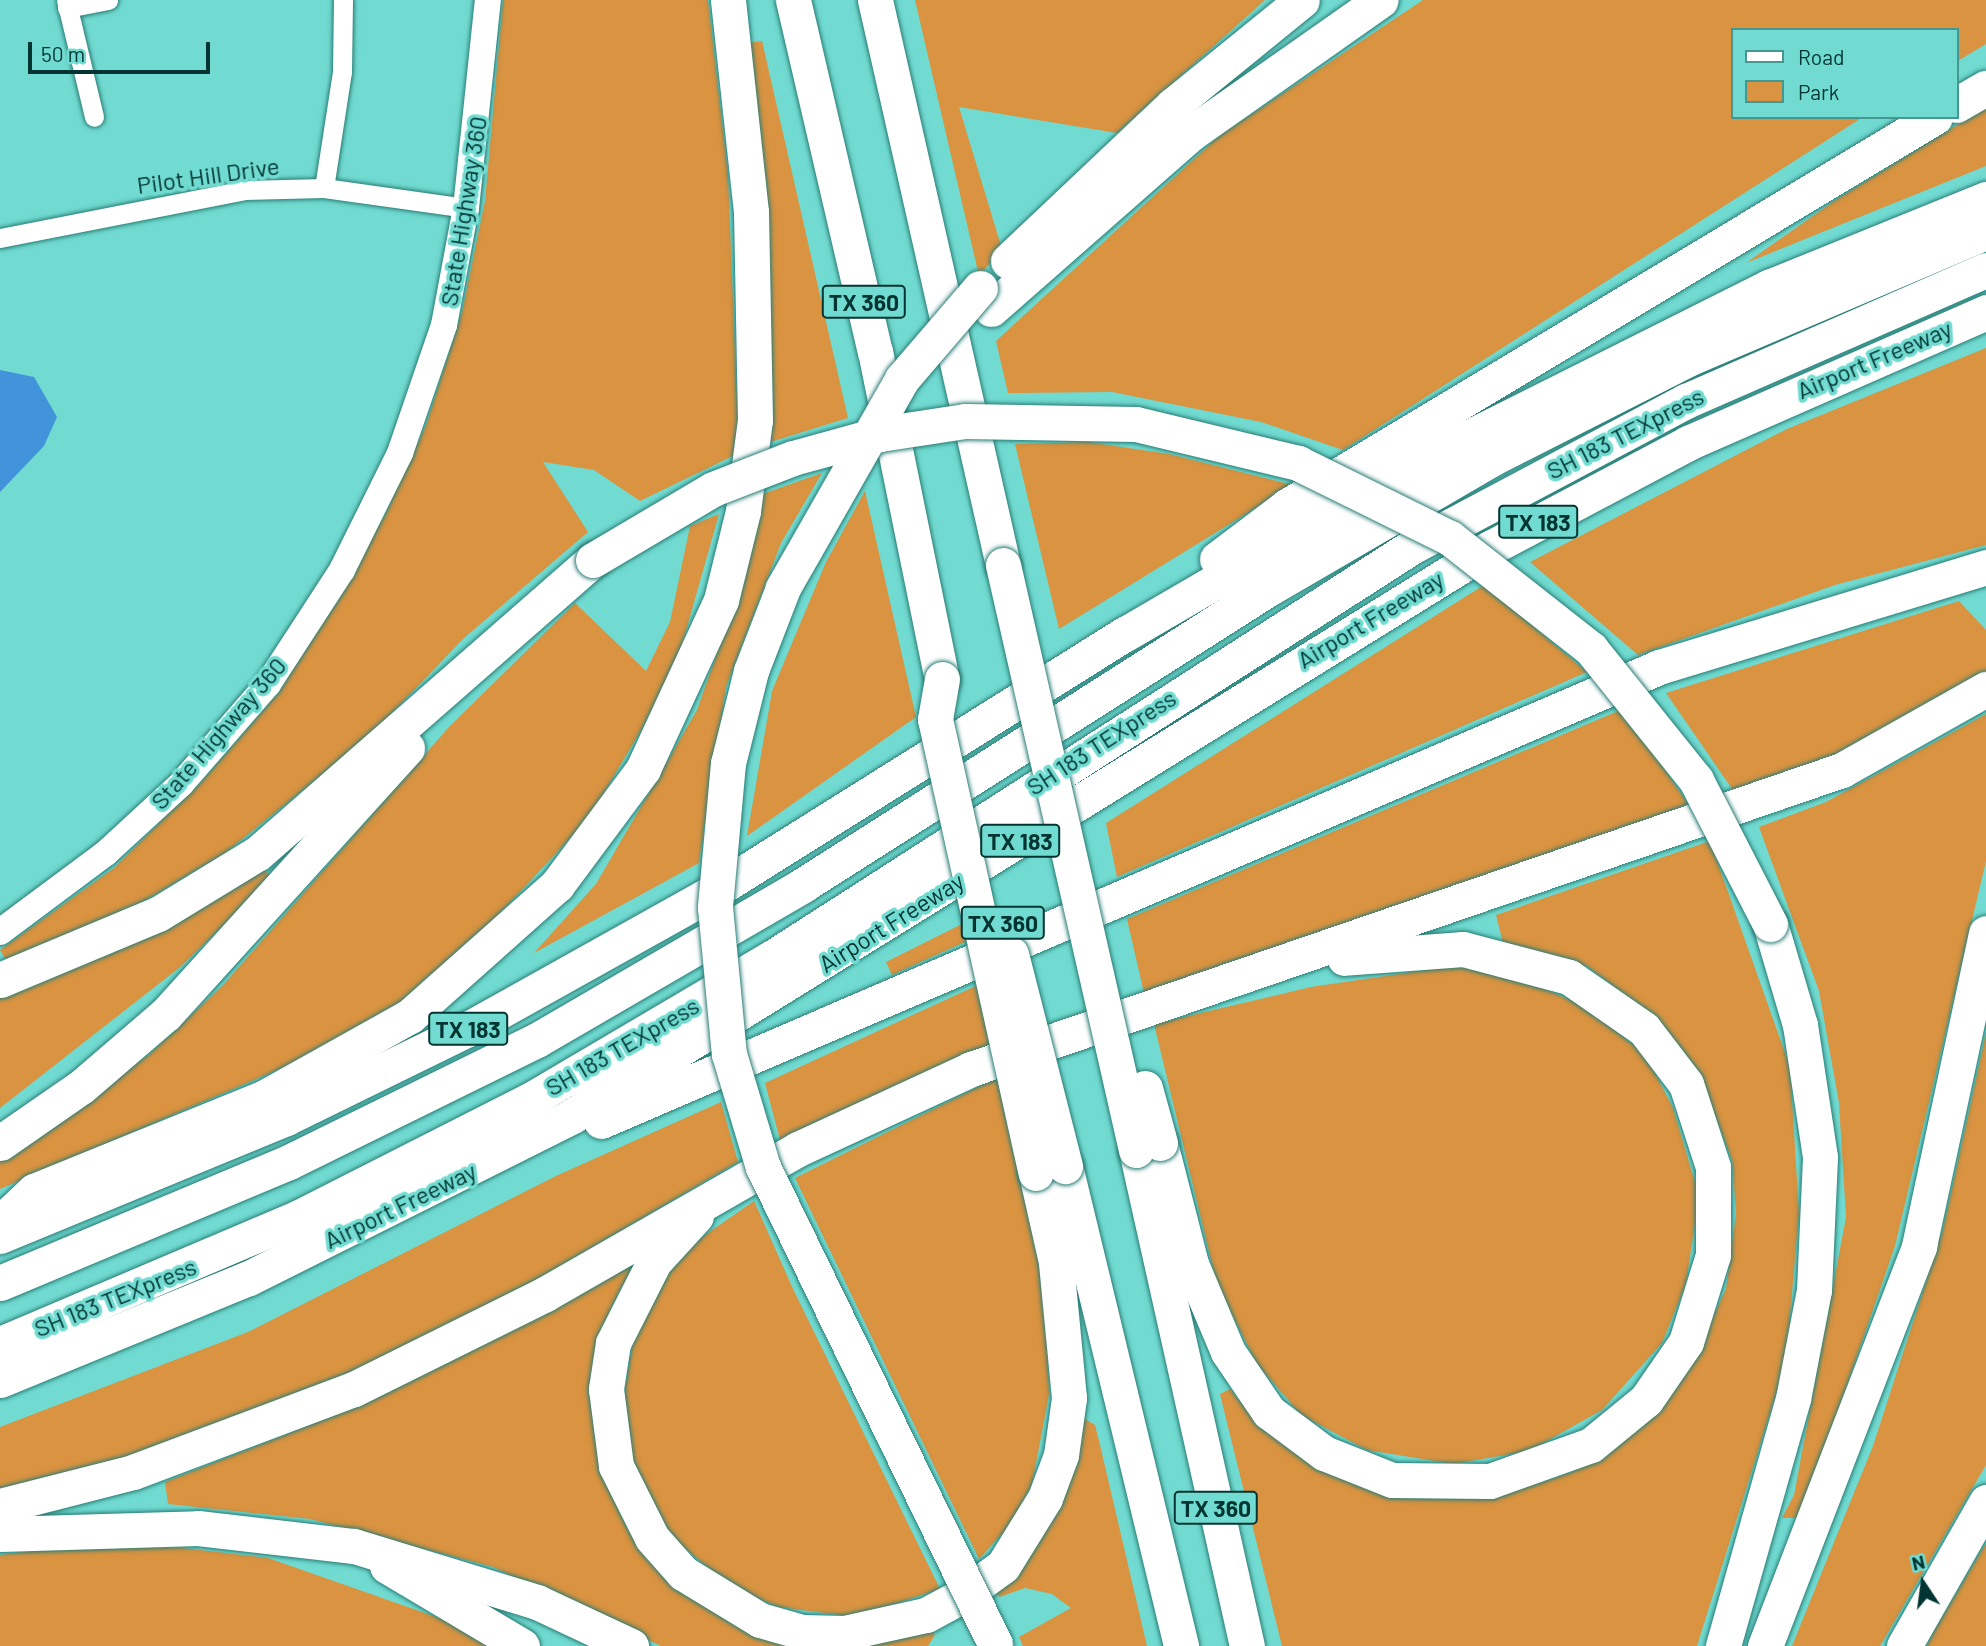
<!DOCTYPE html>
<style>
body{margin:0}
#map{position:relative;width:1986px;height:1646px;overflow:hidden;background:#71dbd1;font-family:Barlow,sans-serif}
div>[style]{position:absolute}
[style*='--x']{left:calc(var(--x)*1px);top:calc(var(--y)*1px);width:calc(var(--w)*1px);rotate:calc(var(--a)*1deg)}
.green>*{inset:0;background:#d99341}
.water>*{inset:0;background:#4294da}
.roads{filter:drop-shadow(0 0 2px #297d76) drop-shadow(0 0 2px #297d76)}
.minor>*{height:19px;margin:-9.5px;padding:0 9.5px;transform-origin:9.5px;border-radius:9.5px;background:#fff}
.secondary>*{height:26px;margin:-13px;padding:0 13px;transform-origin:13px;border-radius:13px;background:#fff}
.motorway>*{height:35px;margin:-17.5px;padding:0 17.5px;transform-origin:17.5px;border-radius:17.5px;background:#fff}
.bridges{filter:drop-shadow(0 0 2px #297d76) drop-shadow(0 0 2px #297d76)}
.motorway-bridge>*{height:35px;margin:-17.5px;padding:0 17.5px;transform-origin:17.5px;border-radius:17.5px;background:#fff}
span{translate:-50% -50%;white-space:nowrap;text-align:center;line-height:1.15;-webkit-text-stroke:7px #71dbd1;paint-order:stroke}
.shield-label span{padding:2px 5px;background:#71dbd1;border:2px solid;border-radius:5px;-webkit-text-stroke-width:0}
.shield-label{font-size:23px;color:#023431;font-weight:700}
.street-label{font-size:24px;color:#023431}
.legend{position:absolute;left:1731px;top:28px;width:228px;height:91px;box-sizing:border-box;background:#71dbd1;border:2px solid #459891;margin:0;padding:9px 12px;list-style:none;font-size:21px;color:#023431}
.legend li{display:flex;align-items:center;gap:14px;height:35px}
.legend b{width:35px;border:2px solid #459891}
.north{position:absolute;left:1888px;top:1548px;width:70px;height:70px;-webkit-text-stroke:5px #71dbd1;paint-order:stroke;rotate:347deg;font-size:19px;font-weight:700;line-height:28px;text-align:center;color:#023431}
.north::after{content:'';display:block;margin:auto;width:24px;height:32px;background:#023431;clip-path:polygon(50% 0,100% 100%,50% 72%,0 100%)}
.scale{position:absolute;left:28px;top:42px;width:182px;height:32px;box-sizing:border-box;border:4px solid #023431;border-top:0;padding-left:9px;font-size:21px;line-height:24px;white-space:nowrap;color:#023431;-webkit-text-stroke:5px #71dbd1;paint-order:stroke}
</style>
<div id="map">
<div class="green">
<i style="clip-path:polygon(503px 0,708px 0,728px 174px,739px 453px,640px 501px,594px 470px,543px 462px,588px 532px,464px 638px,370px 736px,225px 853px,144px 901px,6px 960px,0 950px,114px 868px,204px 779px,280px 691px,384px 517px,426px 425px,462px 312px,485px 201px)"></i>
<i style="clip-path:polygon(915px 0,1265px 0,1117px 133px,959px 107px,1002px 249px,979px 276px)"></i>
<i style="clip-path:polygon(1423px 0,1986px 0,1986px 44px,1956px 62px,1956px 30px,1732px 30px,1732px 117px,1863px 117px,1343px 450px,1261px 422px,1112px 392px,1008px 393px,996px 341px,1219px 136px)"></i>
<i style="clip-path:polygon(762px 41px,848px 418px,767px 443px,748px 43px)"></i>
<i style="clip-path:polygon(1986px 107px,1986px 166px,1746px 263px,1837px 199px)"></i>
<i style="clip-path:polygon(1986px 348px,1986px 545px,1835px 585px,1638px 655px,1530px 562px,1787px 429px)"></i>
<i style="clip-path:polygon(1088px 442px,1169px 454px,1293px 485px,1059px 629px,1015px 444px)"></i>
<i style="clip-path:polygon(822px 473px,781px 543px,726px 687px,699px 863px,534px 953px,596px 884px,697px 710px,746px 571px,754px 497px)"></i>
<i style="clip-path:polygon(865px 491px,916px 717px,747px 836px,772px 691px,826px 562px)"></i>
<i style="clip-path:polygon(719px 514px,680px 652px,643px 727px,589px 818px,474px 941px,403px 1000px,296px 1062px,0 1189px,0 1161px,150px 1054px,224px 984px,449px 727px,575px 603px,646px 671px,670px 622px,690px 526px)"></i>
<i style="clip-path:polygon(1484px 585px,1587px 672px,1117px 877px,1106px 823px)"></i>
<i style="clip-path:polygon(1959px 601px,1986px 630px,1986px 678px,1878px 744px,1739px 799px,1666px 693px)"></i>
<i style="clip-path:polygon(1623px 709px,1693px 811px,1144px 993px,1127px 919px)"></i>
<i style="clip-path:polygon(1986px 714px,1986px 861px,1895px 1246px,1801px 1518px,1782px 1518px,1794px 1495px,1846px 1217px,1839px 1103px,1819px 991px,1759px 827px,1826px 802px)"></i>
<i style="clip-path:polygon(1710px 841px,1790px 1067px,1799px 1213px,1786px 1362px,1697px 1646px,1282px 1646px,1220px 1394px,1230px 1389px,1253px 1418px,1384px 1488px,1447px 1499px,1518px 1490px,1572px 1472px,1650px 1420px,1691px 1364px,1726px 1289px,1736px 1213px,1732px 1160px,1706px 1092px,1646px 1011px,1587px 966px,1503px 943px,1496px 915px)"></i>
<i style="clip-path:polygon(260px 866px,273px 878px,179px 968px,0 1108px,0 990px)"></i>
<i style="clip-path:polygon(962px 924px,967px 941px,892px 975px,886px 962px)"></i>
<i style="clip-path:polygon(1453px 966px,1513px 975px,1584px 1006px,1645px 1054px,1673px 1108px,1699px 1196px,1686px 1284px,1662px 1343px,1602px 1410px,1529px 1451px,1453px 1464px,1367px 1450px,1301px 1415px,1257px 1364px,1217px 1285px,1154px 1024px,1311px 987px)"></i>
<i style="clip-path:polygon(980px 984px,993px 1044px,780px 1140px,765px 1083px)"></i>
<i style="clip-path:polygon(1986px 1033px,1986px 1465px,1880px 1646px,1792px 1646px,1873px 1446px,1943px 1229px)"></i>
<i style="clip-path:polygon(998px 1077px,1023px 1170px,1047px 1314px,1049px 1395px,1032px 1484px,1011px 1524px,979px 1559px,795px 1178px)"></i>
<i style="clip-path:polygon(721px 1102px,738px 1162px,455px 1328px,237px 1425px,0 1497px,0 1427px,248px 1332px,556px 1176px)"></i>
<i style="clip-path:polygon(754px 1201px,794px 1291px,940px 1589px,855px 1617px,779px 1607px,736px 1590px,667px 1534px,632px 1460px,622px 1406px,636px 1324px,685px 1249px)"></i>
<i style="clip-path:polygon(637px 1259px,613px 1304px,595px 1362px,607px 1486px,628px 1530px,649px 1559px,838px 1646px,661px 1646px,493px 1567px,310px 1519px,168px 1504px,165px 1482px,358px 1406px)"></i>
<i style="clip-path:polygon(1085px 1419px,1095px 1425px,1100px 1445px,1147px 1646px,1023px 1646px,1019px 1637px,1071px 1608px,1052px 1594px,1025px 1588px,999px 1597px,993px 1588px,1074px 1424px)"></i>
<i style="clip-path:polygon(1986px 1543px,1986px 1646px,1927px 1646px,1934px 1631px)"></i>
<i style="clip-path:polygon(60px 1547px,183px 1548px,268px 1558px,442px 1619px,491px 1646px,0 1646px,0 1555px)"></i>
<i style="clip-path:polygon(928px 1626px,935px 1635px,928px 1646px,841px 1646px)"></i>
</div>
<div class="water">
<i style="clip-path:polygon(0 370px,34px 377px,57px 417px,44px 446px,0 492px)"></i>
</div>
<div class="roads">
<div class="minor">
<i style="--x:66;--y:0;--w:120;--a:76.5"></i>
<i style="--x:67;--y:8;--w:42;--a:-11"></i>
<i style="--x:324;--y:188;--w:117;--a:-81.2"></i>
<i style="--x:342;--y:72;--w:72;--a:-89.2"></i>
<i style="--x:0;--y:238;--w:249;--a:-11.1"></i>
<i style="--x:244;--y:190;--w:80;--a:-1.4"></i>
<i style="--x:324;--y:188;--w:143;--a:8"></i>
</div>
<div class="secondary">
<i style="--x:0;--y:932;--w:132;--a:-36.7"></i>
<i style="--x:106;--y:853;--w:102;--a:-42.6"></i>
<i style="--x:181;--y:784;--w:133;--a:-49"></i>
<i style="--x:268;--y:684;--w:136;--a:-57"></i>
<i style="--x:342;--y:570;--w:131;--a:-63.6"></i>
<i style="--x:400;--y:453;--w:135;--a:-71"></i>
<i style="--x:444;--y:325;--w:119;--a:-79.4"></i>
<i style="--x:466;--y:208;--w:209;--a:-84"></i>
</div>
<div class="motorway">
<i style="--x:793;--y:0;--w:360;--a:76.9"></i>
<i style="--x:875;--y:351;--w:335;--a:78.5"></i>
<i style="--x:875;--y:0;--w:579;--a:77.24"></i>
<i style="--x:1956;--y:105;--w:34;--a:-30"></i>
<i style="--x:1008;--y:261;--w:227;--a:-43.4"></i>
<i style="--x:1173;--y:105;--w:166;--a:-39.1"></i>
<i style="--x:991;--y:309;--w:265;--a:-41.3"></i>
<i style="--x:1190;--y:134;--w:233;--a:-35.1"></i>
<i style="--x:1217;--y:559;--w:88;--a:-37.1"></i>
<i style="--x:1287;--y:506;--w:756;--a:-30.98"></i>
<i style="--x:0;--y:980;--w:171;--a:-22.7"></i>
<i style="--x:158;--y:914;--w:117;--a:-31.4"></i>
<i style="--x:258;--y:853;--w:445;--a:-41.2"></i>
<i style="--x:601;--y:1121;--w:1151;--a:-23.22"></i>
<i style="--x:1659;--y:667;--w:342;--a:-17"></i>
<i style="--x:0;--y:1143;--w:98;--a:-34.7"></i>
<i style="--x:81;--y:1087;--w:112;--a:-40.7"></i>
<i style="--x:166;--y:1014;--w:359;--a:-47.8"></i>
<i style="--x:1160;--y:1143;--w:125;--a:75.6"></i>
<i style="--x:1191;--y:1264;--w:95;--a:67.2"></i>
<i style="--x:1228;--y:1352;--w:73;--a:55.7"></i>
<i style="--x:1269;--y:1412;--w:69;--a:36.7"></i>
<i style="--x:1324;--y:1453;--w:73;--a:21.7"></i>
<i style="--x:1392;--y:1480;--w:98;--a:0.6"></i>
<i style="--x:1490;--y:1481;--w:107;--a:-19.6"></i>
<i style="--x:1591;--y:1445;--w:71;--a:-39.3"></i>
<i style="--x:1646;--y:1400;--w:70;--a:-55.4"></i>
<i style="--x:1686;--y:1342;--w:91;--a:-72.8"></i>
<i style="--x:1713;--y:1255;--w:88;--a:-90"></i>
<i style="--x:1713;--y:1167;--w:87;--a:-108"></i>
<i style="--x:1686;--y:1084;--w:69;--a:-127.4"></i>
<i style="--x:1644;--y:1029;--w:91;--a:-145.3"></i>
<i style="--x:1569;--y:977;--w:110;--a:-165.2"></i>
<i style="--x:1463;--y:949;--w:119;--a:175.7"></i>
<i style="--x:1136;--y:1150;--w:508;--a:77.39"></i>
<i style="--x:1065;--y:1166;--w:494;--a:76.4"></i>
<i style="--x:696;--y:1216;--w:62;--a:132.4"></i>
<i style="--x:654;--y:1262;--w:91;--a:116.8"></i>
<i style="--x:613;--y:1343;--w:47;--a:98.7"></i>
<i style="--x:606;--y:1389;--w:78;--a:82.6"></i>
<i style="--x:616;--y:1466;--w:80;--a:63.4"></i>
<i style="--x:652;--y:1538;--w:47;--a:48.5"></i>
<i style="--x:683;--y:1573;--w:90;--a:31.4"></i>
<i style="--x:760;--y:1620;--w:44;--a:15.9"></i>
<i style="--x:802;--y:1632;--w:42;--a:1.4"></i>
<i style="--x:844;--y:1633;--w:84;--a:-12.4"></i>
<i style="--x:926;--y:1615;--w:42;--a:-28.4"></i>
<i style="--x:963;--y:1595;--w:49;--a:-35.9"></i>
<i style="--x:1003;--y:1566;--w:80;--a:-58.3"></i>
<i style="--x:1045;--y:1498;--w:46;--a:-69.6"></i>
<i style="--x:1061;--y:1455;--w:58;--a:-82"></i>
<i style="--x:1069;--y:1398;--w:137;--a:-95.5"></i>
<i style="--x:1056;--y:1262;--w:91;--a:-102.7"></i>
<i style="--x:0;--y:1223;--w:47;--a:-43.3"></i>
<i style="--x:34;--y:1191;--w:249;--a:-22.1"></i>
<i style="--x:265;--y:1097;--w:166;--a:-29.2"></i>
<i style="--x:410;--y:1016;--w:197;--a:-41.7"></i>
<i style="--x:557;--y:885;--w:144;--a:-53.4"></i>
<i style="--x:643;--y:769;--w:186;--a:-65.2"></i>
<i style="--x:721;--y:600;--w:92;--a:-76.1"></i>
<i style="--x:743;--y:511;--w:92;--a:-82.5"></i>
<i style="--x:755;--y:420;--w:208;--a:-91.1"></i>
<i style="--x:751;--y:212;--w:213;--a:-96.2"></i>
<i style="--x:0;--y:1236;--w:309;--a:-22.4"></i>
<i style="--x:286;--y:1118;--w:203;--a:-26.1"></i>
<i style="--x:468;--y:1029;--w:287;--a:-29.2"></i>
<i style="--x:718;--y:889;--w:480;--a:-32.1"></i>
<i style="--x:1125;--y:634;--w:354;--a:-30.2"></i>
<i style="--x:1431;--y:456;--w:378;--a:-26.6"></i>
<i style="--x:1769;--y:287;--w:234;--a:-22.1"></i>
<i style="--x:0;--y:1283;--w:313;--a:-22.7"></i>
<i style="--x:289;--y:1162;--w:276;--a:-26.2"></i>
<i style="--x:537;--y:1040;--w:308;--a:-30.2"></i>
<i style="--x:803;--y:885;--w:551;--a:-32.48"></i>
<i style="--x:1268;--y:589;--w:258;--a:-30.2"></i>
<i style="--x:1491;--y:459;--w:223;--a:-26.9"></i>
<i style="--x:1690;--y:358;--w:322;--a:-23.1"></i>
<i style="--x:0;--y:1344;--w:325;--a:-23"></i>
<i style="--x:299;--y:1217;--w:259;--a:-26.9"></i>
<i style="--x:530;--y:1100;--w:282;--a:-30.5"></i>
<i style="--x:773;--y:957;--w:761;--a:-32.71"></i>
<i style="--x:1413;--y:546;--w:309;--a:-28"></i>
<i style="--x:1686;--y:401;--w:327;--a:-23.6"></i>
<i style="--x:0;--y:1380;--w:269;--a:-22.3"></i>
<i style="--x:249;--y:1278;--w:361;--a:-26.6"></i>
<i style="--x:572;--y:1116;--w:1080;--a:-31.75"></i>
<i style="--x:1490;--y:548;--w:224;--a:-27.9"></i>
<i style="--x:1688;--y:443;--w:326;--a:-23.7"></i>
<i style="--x:0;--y:1506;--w:137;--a:-14.3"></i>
<i style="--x:133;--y:1472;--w:236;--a:-20.6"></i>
<i style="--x:354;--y:1389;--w:213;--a:-26.4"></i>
<i style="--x:545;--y:1294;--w:292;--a:-29.8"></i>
<i style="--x:798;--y:1149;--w:191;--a:-24.8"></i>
<i style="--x:971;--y:1069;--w:921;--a:-18.95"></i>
<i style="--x:1842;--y:770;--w:165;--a:-29.4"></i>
<i style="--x:0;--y:1534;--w:198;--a:-1.7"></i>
<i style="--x:198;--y:1528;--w:157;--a:6.6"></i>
<i style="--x:354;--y:1546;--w:191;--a:17"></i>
<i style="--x:537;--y:1602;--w:104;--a:25.1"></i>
<i style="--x:387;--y:1566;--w:157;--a:30.7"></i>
<i style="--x:1723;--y:1646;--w:257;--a:-74.2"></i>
<i style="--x:1793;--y:1399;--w:111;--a:-79.1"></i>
<i style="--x:1814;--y:1290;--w:133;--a:-87.4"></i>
<i style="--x:1820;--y:1157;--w:134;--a:-98.6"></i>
<i style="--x:1800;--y:1025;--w:105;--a:-106.5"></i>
<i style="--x:1765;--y:1646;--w:429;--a:-68.9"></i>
<i style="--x:1919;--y:1246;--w:320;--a:-77.9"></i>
<i style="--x:1904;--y:1646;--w:166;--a:-60.3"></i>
</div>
</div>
<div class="bridges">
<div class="motorway-bridge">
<i style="--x:980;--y:288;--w:120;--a:130.6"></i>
<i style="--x:902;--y:379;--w:241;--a:119.7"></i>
<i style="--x:783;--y:588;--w:89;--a:111.1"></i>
<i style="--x:751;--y:671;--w:95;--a:104"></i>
<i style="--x:728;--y:763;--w:145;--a:95.2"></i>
<i style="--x:715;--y:907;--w:148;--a:84.6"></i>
<i style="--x:729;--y:1054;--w:118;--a:73.3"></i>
<i style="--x:763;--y:1167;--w:530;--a:64.06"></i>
<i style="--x:593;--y:560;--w:139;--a:-30.6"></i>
<i style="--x:713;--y:489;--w:86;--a:-21.2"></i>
<i style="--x:793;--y:458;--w:90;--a:-15.4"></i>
<i style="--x:880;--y:434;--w:86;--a:-8.7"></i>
<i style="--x:965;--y:421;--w:171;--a:1"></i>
<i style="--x:1136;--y:424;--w:167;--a:13.5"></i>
<i style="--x:1298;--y:463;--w:169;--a:26.3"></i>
<i style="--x:1450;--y:538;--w:179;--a:38.2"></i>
<i style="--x:1591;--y:649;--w:168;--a:51.3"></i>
<i style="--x:1696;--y:780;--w:162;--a:62.8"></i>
<i style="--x:1003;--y:565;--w:600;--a:77.19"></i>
<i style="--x:942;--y:679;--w:41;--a:99.9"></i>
<i style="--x:935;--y:719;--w:465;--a:77.5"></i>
<i style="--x:1011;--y:954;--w:219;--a:75.7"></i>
<i style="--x:1145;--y:1088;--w:57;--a:74.7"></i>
</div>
</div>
<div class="shield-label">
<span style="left:864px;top:302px">TX 360</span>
<span style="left:1538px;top:522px">TX 183</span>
<span style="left:1020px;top:841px">TX 183</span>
<span style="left:1003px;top:923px">TX 360</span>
<span style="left:468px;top:1029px">TX 183</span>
<span style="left:1216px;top:1508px">TX 360</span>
</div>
<div class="street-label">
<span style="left:208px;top:175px;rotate:-8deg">Pilot Hill Drive</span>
<span style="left:463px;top:211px;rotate:-81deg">State Highway 360</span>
<span style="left:1874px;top:359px;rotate:-23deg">Airport Freeway</span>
<span style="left:1625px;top:433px;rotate:-27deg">SH 183 TEXpress</span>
<span style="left:1370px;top:619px;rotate:-31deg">Airport Freeway</span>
<span style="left:218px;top:733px;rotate:-49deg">State Highway 360</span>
<span style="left:1101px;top:742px;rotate:-33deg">SH 183 TEXpress</span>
<span style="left:891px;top:922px;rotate:-32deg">Airport Freeway</span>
<span style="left:622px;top:1046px;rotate:-30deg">SH 183 TEXpress</span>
<span style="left:400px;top:1205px;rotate:-26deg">Airport Freeway</span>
<span style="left:115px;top:1297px;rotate:-22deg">SH 183 TEXpress</span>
</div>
<ul class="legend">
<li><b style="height:9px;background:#fff"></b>Road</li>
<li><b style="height:19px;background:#d99341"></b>Park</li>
</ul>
<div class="north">N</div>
<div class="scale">50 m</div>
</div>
